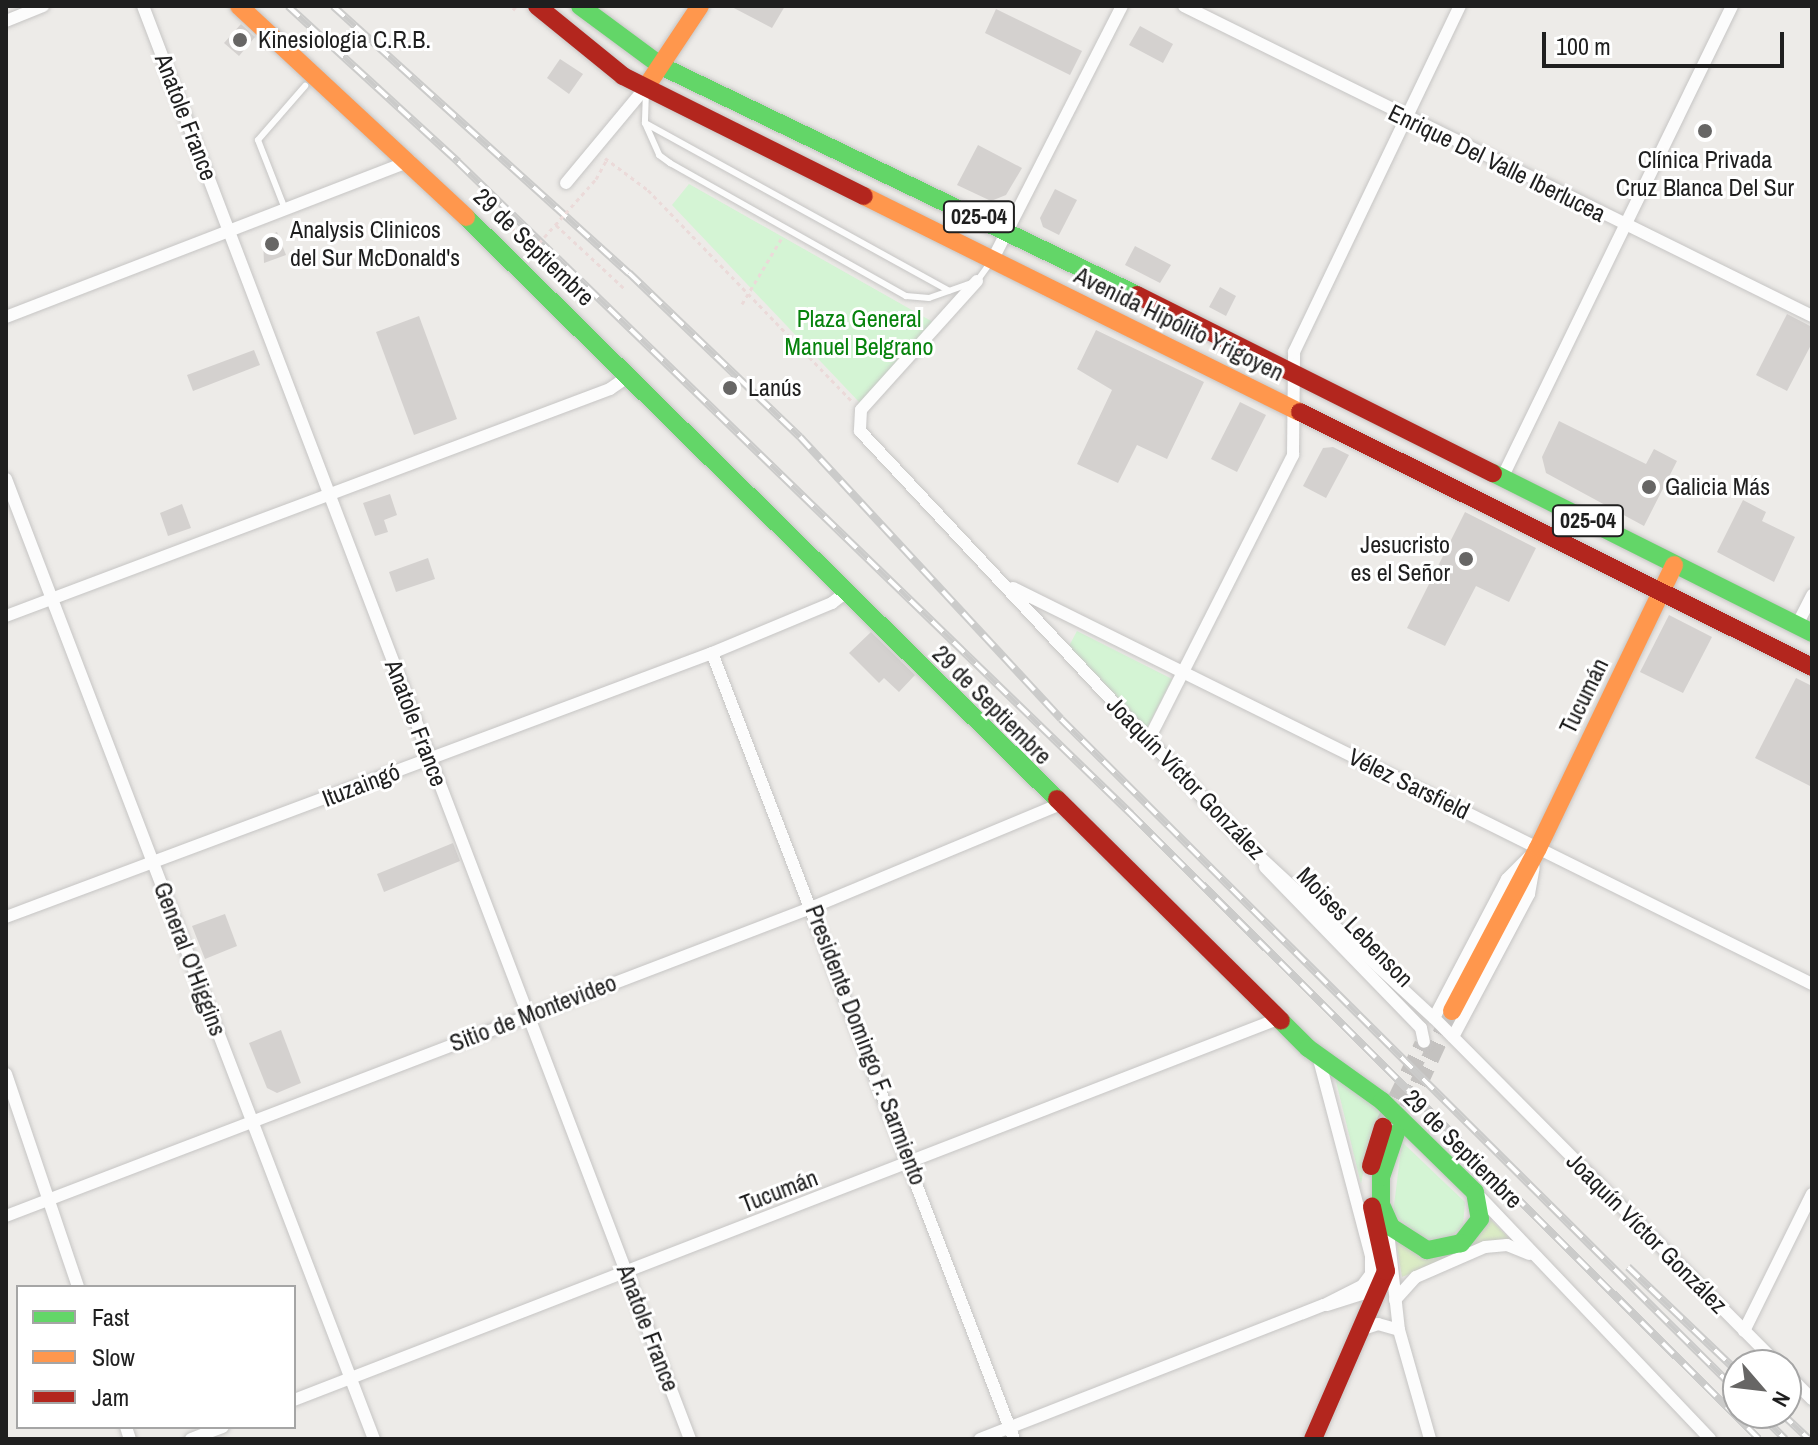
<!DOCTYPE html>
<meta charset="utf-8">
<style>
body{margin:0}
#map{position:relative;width:1818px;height:1445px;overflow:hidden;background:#edebe8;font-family:"Archivo Narrow",sans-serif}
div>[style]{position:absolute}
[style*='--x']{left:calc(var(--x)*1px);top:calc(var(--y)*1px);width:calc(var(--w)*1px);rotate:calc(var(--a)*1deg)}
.grass>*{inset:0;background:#dbecc5}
.park>*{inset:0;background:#d4f4d4}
.building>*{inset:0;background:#d4d1cf}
.secondary-tunnel>*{height:18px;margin-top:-9px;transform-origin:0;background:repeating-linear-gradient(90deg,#c4c2c0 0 18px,transparent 0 27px)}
.path>*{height:3px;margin-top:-1.5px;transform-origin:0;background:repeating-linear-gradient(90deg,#ebdad9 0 4px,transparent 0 8px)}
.roads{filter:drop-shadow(0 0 2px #c6c5c4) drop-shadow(0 0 2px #c6c5c4)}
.lane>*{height:6px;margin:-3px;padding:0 3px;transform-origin:3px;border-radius:3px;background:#fcfcfc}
.street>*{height:12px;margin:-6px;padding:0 6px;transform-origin:6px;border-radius:6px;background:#fcfcfc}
.fast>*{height:18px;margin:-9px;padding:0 9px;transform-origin:9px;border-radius:9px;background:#63d668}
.slow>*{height:18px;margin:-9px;padding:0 9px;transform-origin:9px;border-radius:9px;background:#ff974d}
.jam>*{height:18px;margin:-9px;padding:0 9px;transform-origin:9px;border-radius:9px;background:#b3261e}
.rail>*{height:8px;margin-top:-4px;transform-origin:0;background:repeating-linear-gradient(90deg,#fff 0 15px,#cbcbca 0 30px);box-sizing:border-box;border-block:2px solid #cbcbca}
.path-bridge>*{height:3px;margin-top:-1.5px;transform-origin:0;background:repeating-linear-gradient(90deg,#ebdad9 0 4px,transparent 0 8px)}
.dots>*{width:22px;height:22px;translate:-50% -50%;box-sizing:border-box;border:4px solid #fff;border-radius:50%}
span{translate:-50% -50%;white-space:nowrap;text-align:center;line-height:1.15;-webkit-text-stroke:6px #fff;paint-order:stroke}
.shield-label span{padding:2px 6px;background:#fff;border:2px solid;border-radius:6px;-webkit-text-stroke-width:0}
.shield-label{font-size:22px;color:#1f1f1f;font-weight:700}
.poi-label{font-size:24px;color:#1f1f1f}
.left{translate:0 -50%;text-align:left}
.right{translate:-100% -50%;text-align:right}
.street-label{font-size:24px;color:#1f1f1f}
.park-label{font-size:24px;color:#07830d}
.frame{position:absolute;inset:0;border:8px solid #1f1f1f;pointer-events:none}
.legend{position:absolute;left:16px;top:1285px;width:280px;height:144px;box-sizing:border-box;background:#fff;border:2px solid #a5a5a5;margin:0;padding:10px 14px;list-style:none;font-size:24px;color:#1f1f1f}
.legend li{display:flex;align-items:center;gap:16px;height:40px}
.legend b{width:40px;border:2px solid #a5a5a5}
.north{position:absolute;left:1722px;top:1349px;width:80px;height:80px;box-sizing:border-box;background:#fff;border:2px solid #a5a5a5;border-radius:50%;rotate:118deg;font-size:22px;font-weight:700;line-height:32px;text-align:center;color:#1f1f1f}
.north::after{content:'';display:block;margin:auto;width:28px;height:36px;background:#676665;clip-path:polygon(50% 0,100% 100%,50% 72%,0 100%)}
.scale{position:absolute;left:1542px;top:32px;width:242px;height:36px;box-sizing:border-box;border:4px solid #1f1f1f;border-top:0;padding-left:10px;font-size:24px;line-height:28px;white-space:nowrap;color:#1f1f1f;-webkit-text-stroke:6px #fff;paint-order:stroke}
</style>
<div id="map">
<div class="grass">
<i style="clip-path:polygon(1486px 1215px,1513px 1242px,1484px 1244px,1402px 1277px,1396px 1241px,1425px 1256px)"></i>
</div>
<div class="park">
<i style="clip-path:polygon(689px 184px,933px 322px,860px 403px,672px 205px)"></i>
<i style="clip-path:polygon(1077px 631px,1172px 679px,1147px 728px,1069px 646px)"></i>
<i style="clip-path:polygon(1334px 1073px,1382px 1114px,1370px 1137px,1361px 1184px)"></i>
<i style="clip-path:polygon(1402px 1142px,1465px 1202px,1463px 1226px,1447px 1239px,1424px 1240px,1393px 1213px)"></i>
</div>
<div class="building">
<i style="clip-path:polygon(730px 6px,785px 6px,772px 28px)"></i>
<i style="clip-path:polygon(996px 9px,1082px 51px,1070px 75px,985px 33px)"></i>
<i style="clip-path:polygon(241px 24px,255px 37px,239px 56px,224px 43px)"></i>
<i style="clip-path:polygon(1140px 26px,1173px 44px,1163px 63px,1129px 45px)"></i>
<i style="clip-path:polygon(560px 59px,583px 74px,569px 94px,547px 78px)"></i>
<i style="clip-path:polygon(978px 145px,1022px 168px,1006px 195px,991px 201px,957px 185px)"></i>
<i style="clip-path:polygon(1055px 189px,1077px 200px,1059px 235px,1043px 227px,1040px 218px)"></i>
<i style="clip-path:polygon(277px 232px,286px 255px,264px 263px,263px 238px)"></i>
<i style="clip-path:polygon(1135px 246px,1171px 265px,1160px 283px,1125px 265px)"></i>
<i style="clip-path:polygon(1220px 287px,1236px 296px,1226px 316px,1209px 307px)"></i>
<i style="clip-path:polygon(1787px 314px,1812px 327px,1812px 343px,1787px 391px,1756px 375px)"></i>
<i style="clip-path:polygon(419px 316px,457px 419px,414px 435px,376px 332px)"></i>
<i style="clip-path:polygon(1096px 330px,1204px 382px,1167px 459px,1137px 445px,1118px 483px,1077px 464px,1112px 390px,1077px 369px)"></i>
<i style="clip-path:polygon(254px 350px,260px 365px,193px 391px,187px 375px)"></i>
<i style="clip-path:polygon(1240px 402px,1266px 415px,1237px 472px,1211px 459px)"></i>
<i style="clip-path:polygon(1559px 421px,1646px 464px,1654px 449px,1677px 461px,1644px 526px,1546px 473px,1542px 457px)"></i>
<i style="clip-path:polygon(1333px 447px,1349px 455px,1326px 498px,1303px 486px,1323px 448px)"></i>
<i style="clip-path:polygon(390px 494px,397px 515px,384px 520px,388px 532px,375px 536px,363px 503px)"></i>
<i style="clip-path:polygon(1743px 500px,1766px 512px,1762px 521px,1795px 537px,1774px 582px,1717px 552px)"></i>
<i style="clip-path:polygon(182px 504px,191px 528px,168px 536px,160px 513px)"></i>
<i style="clip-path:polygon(1465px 512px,1536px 548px,1509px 602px,1476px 586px,1445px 646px,1407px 628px)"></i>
<i style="clip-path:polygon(428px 558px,435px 579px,396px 592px,389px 572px)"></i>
<i style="clip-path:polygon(1669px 615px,1712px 637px,1683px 693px,1640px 672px)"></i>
<i style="clip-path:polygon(871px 632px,915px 675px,899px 692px,884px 678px,879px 683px,849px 653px)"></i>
<i style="clip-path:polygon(1796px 678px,1812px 686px,1812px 787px,1755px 758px)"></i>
<i style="clip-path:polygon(453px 843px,460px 861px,384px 892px,377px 874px)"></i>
<i style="clip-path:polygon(225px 914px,237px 946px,205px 959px,192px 926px)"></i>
<i style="clip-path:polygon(281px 1030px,301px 1083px,277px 1093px,267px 1088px,249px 1043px)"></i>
</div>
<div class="secondary-tunnel">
<i style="--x:1385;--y:1123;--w:87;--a:-64"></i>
<i style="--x:1396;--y:1133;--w:134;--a:-65.3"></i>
</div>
<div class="path">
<i style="--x:513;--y:10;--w:5;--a:-53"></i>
<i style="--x:605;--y:158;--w:54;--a:36.7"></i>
<i style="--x:648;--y:190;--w:295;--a:46"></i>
<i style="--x:596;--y:179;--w:23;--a:-61"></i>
<i style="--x:556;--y:225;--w:96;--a:42.9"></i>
<i style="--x:507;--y:232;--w:6;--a:-51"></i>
<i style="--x:511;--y:227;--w:66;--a:41.9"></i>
<i style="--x:560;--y:271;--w:8;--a:135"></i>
<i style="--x:742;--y:304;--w:76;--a:-59"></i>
</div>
<div class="roads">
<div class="lane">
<i style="--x:646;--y:91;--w:32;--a:92"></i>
<i style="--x:645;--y:123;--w:35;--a:66"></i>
<i style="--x:659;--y:155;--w:14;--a:36"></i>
<i style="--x:670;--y:163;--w:271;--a:29.4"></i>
<i style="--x:906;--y:296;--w:23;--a:5"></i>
<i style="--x:929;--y:298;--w:51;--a:-19.5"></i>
<i style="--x:977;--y:281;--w:22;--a:-54"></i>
<i style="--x:645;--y:123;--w:347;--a:28.9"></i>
<i style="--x:285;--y:209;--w:74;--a:-111.4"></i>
<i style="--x:258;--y:140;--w:72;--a:-49"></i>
</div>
<div class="street">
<i style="--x:143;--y:6;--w:1534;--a:69.11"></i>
<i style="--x:1184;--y:6;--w:700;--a:26.27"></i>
<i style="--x:6;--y:21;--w:40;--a:-22"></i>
<i style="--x:566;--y:183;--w:125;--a:-50.2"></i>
<i style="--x:993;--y:259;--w:284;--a:-63"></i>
<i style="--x:977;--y:281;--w:173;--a:132"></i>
<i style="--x:861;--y:410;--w:21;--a:93"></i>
<i style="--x:860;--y:431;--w:568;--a:46.93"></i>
<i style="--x:1248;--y:846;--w:253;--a:42.8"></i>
<i style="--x:1434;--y:1018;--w:489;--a:45.2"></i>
<i style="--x:6;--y:317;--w:433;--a:-21.1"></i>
<i style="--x:1502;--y:478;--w:525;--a:-64.02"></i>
<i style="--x:6;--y:479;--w:1028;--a:69.03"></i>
<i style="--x:1013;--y:588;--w:892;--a:26.36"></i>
<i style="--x:6;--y:616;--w:645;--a:-20.6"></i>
<i style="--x:610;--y:389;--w:24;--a:-35"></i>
<i style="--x:1797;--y:625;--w:34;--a:-63"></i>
<i style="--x:712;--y:653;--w:842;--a:68.98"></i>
<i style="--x:1148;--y:741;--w:321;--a:-63.1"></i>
<i style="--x:1293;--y:455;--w:103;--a:-89.4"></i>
<i style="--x:1294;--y:352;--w:384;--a:-64.4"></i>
<i style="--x:1265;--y:867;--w:224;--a:45.9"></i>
<i style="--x:1421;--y:1028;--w:14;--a:78"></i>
<i style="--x:6;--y:917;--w:754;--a:-20.5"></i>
<i style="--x:712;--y:653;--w:130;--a:-22.6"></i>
<i style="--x:832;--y:603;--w:18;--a:-38"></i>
<i style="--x:1434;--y:1018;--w:157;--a:-62.3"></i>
<i style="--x:1507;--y:879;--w:31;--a:-45"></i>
<i style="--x:1453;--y:1037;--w:162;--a:-62"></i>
<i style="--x:1529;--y:894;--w:27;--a:-80"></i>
<i style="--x:6;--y:1074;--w:225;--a:71.3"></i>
<i style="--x:1477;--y:1194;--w:338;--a:46.4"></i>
<i style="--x:6;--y:1216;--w:864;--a:-20.95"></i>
<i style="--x:813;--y:907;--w:265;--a:-22.6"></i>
<i style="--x:1387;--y:1223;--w:108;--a:83.6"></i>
<i style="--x:1399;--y:1330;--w:113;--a:74.1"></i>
<i style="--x:1395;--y:1300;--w:31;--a:-48"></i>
<i style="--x:1416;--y:1277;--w:75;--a:-23.5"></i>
<i style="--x:1485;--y:1247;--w:22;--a:-5"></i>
<i style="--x:1507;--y:1245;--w:24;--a:22"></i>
<i style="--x:1327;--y:1305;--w:57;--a:-17.5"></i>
<i style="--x:1360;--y:1330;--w:19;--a:-18"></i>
<i style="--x:1378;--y:1324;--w:22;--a:16"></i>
<i style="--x:1744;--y:1331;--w:153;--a:-63.6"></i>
<i style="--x:1786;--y:1373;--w:37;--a:45"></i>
<i style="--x:294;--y:1400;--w:1055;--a:-21.17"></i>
<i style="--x:126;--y:1427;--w:13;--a:72"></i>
<i style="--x:191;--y:1439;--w:34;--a:-21"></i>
<i style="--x:980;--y:1439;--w:369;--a:-21.3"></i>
<i style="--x:1324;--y:1305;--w:42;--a:-26.6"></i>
<i style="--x:1362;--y:1286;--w:15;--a:-53"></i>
<i style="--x:1371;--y:1274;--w:18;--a:-90"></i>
<i style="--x:1371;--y:1256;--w:207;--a:-104.8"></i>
</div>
<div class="fast">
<i style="--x:580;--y:6;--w:101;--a:36.5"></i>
<i style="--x:661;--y:66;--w:528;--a:25.69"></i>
<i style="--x:466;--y:217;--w:829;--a:44.56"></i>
<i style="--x:1493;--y:473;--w:357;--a:26.6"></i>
<i style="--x:1281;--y:1021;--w:38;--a:45"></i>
<i style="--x:1308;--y:1048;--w:91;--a:35.6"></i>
<i style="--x:1382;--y:1101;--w:130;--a:44.4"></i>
<i style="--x:1475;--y:1192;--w:27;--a:80"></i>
<i style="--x:1480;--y:1219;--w:31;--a:128"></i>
<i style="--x:1461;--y:1243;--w:35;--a:168"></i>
<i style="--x:1427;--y:1250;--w:43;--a:-147.4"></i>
<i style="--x:1391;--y:1227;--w:24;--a:-114"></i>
<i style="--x:1381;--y:1205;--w:28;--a:-90"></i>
<i style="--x:1381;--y:1177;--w:46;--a:-71.2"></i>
</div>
<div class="slow">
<i style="--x:239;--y:6;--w:310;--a:42.9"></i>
<i style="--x:646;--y:87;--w:97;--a:-56.3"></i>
<i style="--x:864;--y:196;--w:487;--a:26.4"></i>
<i style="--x:1452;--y:1011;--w:184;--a:-62.2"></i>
<i style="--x:1538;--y:848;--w:314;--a:-64.3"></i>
</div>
<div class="jam">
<i style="--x:537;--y:6;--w:111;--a:39.1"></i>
<i style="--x:623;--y:76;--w:269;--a:26.5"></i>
<i style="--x:1137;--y:295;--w:398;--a:26.6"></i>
<i style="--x:1300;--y:412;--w:572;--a:26.48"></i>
<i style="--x:1057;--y:799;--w:315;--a:44.7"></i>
<i style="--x:1371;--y:1166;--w:41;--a:-72.9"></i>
<i style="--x:1313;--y:1439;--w:183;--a:-66.5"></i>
<i style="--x:1386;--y:1271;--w:66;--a:-102.3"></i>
</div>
</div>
<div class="rail">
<i style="--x:288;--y:6;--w:231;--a:42.5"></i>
<i style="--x:458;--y:162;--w:937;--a:44.09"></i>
<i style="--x:1131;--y:814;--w:886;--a:44.86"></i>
<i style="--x:333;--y:6;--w:399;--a:42.1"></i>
<i style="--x:629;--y:273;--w:237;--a:43.8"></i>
<i style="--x:800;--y:437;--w:384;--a:47.2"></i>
<i style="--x:1061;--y:719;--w:955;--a:44.83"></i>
<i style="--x:1628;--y:1267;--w:152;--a:43.7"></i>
<i style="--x:1759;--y:1413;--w:37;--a:45"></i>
<i style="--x:1781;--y:1413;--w:38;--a:43"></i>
</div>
<div class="path-bridge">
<i style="--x:539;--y:243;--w:86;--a:-48.3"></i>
</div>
<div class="dots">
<i style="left:240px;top:40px;background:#676665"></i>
<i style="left:1705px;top:131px;background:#676665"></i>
<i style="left:272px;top:244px;background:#676665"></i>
<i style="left:730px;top:388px;background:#676665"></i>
<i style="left:1649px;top:487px;background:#676665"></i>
<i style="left:1466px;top:559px;background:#676665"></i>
</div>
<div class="shield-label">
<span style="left:979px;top:217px">025-04</span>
<span style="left:1588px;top:521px">025-04</span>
</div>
<div class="poi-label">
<span class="left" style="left:258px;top:40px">Kinesiologia C.R.B.</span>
<span style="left:1705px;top:174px">Clínica Privada<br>Cruz Blanca Del Sur</span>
<span class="left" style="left:290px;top:244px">Analysis Clinicos<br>del Sur McDonald's</span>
<span class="left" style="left:748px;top:388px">Lanús</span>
<span class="left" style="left:1665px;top:487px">Galicia Más</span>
<span class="right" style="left:1450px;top:559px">Jesucristo<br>es el Señor</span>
</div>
<div class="street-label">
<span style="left:186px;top:117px;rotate:69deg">Anatole France</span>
<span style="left:1497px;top:163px;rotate:26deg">Enrique Del Valle Iberlucea</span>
<span style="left:534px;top:247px;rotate:44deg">29 de Septiembre</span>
<span style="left:1179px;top:324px;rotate:26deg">Avenida Hipólito Yrigoyen</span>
<span style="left:1584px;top:696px;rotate:-64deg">Tucumán</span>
<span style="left:992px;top:705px;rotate:45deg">29 de Septiembre</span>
<span style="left:416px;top:723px;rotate:69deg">Anatole France</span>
<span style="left:1186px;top:778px;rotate:46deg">Joaquín Víctor González</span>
<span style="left:1409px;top:784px;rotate:26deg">Vélez Sarsfield</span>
<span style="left:361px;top:785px;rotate:-21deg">Ituzaingó</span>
<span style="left:1355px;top:927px;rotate:46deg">Moises Lebenson</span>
<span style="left:190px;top:959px;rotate:69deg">General O'Higgins</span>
<span style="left:533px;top:1013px;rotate:-21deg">Sitio de Montevideo</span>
<span style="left:866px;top:1045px;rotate:69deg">Presidente Domingo F. Sarmiento</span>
<span style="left:1463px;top:1149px;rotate:45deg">29 de Septiembre</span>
<span style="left:779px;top:1191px;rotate:-21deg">Tucumán</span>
<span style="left:1647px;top:1233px;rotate:45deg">Joaquín Víctor González</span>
<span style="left:648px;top:1328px;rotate:69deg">Anatole France</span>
</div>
<div class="park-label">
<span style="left:859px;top:333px">Plaza General<br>Manuel Belgrano</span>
</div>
<div class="frame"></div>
<ul class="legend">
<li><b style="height:10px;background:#63d668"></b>Fast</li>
<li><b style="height:10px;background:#ff974d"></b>Slow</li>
<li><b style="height:10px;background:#b3261e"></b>Jam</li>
</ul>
<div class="north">N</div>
<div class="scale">100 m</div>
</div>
